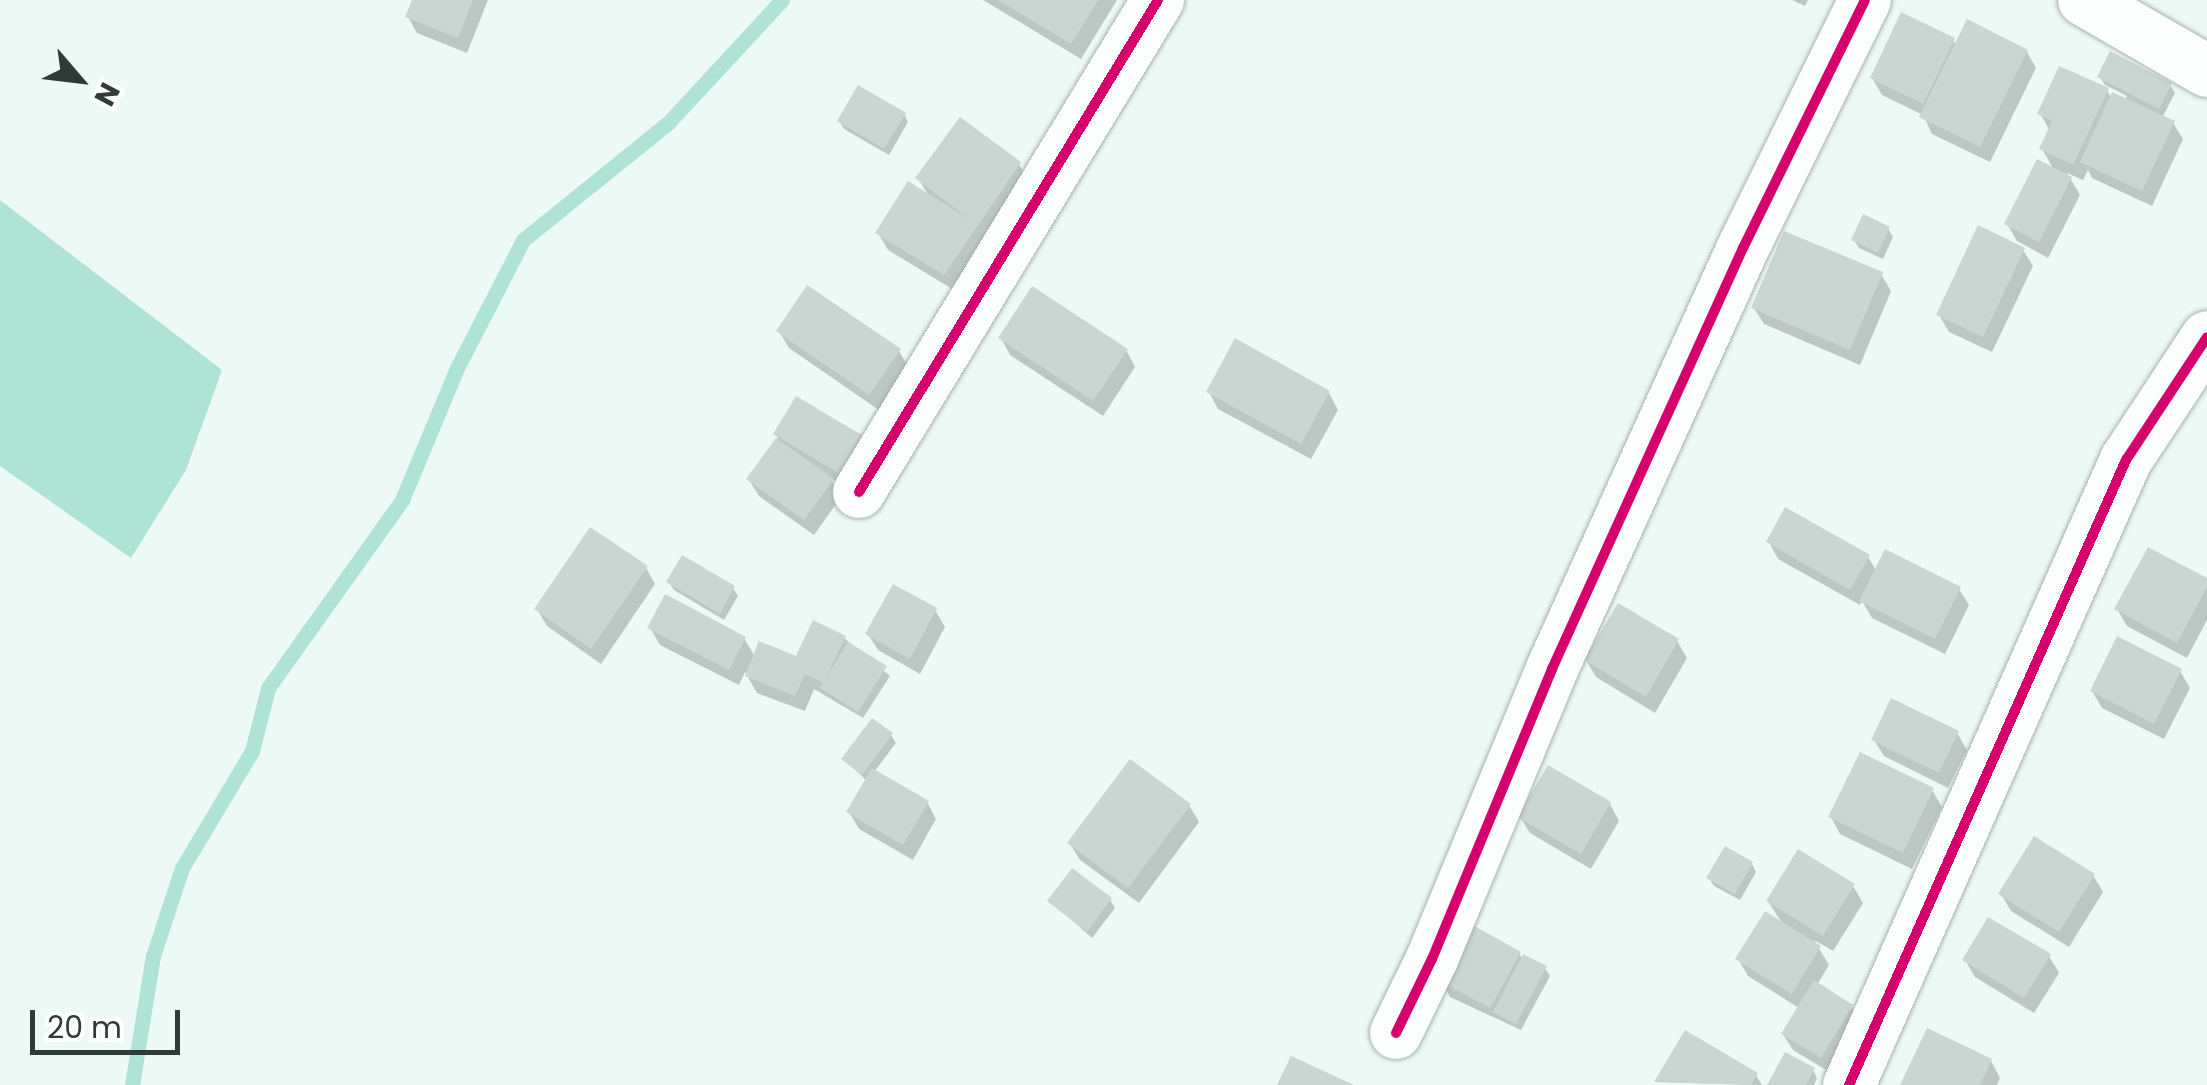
<!DOCTYPE html>
<style>
body{margin:0}
#map{position:relative;width:2207px;height:1085px;overflow:hidden;background:#ecf9f5;font-family:Poppins,sans-serif}
div>[style]{position:absolute}
[style*='--x']{left:calc(var(--x)*1px);top:calc(var(--y)*1px);width:calc(var(--w)*1px);rotate:calc(var(--a)*1deg)}
.water>*{inset:0;background:#afe3d5}
.shadow>*{inset:0;background:#0003}
.stream>*{height:15px;margin:-7.5px;padding:0 7.5px;transform-origin:7.5px;border-radius:7.5px;background:#afe3d5}
.building>*{inset:0;background:#cad6d2}
.roads{filter:drop-shadow(0 0 2px #a5b1ae) drop-shadow(0 0 2px #a5b1ae)}
.street>*{height:52px;margin:-26px;padding:0 26px;transform-origin:26px;border-radius:26px;background:#fcfefe}
.cycleway>*{height:10px;margin:-5px;padding:0 5px;transform-origin:5px;border-radius:5px;background:#d6006c}
span{translate:-50% -50%;white-space:nowrap;text-align:center;line-height:1.15;-webkit-text-stroke:10px #fff;paint-order:stroke}
.north{position:absolute;left:30px;top:30px;width:100px;height:100px;-webkit-text-stroke:8px #fff;paint-order:stroke;rotate:118deg;font-size:28px;font-weight:700;line-height:40px;text-align:center;color:#2e3b37}
.north::after{content:'';display:block;margin:auto;width:35px;height:45px;background:#2e3b37;clip-path:polygon(50% 0,100% 100%,50% 72%,0 100%)}
.scale{position:absolute;left:30px;top:1010px;width:150px;height:45px;box-sizing:border-box;border:5px solid #2e3b37;border-top:0;padding-left:12px;font-size:30px;line-height:35px;white-space:nowrap;color:#2e3b37;-webkit-text-stroke:8px #fff;paint-order:stroke}
</style>
<div id="map">
<div class="water">
<i style="clip-path:polygon(0 200px,222px 370px,186px 470px,131px 558px,0 466px)"></i>
</div>
<div class="shadow">
<i style="clip-path:polygon(414px 0,488px 0,467px 53px,417px 33px,408px 17px)"></i>
<i style="clip-path:polygon(983px 0,1117px 0,1081px 59px)"></i>
<i style="clip-path:polygon(1792px 0,1808px 0,1805px 6px)"></i>
<i style="clip-path:polygon(1953px 40px,1957px 46px,2027px 52px,2036px 68px,1990px 162px,1932px 134px,1923px 115px,1882px 95px,1872px 78px)"></i>
<i style="clip-path:polygon(2100px 77px,2170px 85px,2175px 93px,2162px 118px,2173px 123px,2183px 139px,2152px 206px,2092px 178px,2088px 170px,2083px 180px,2067px 173px,2080px 195px,2048px 258px,2017px 241px,2007px 224px,2054px 170px,2042px 149px,2050px 131px,2040px 113px,2107px 90px,2112px 99px,2125px 100px,2127px 96px,2105px 85px)"></i>
<i style="clip-path:polygon(904px 114px,908px 122px,889px 155px,844px 129px,840px 121px)"></i>
<i style="clip-path:polygon(1019px 164px,1029px 181px,954px 290px,888px 250px,878px 233px,929px 196px,918px 178px)"></i>
<i style="clip-path:polygon(1888px 229px,1893px 237px,1883px 259px,1859px 248px,1854px 240px)"></i>
<i style="clip-path:polygon(2023px 250px,2033px 266px,1992px 352px,1949px 332px,1939px 315px)"></i>
<i style="clip-path:polygon(1881px 274px,1891px 291px,1860px 365px,1764px 324px,1754px 308px)"></i>
<i style="clip-path:polygon(779px 331px,899px 351px,909px 368px,879px 410px,789px 348px)"></i>
<i style="clip-path:polygon(1001px 338px,1126px 350px,1135px 367px,1103px 416px,1010px 355px)"></i>
<i style="clip-path:polygon(1209px 392px,1329px 393px,1338px 410px,1311px 459px,1218px 409px)"></i>
<i style="clip-path:polygon(797px 400px,857px 493px,829px 477px,841px 497px,814px 535px,759px 496px,749px 480px,778px 439px,776px 434px)"></i>
<i style="clip-path:polygon(1769px 542px,1868px 557px,1877px 572px,1959px 589px,1969px 605px,1945px 654px,1872px 618px,1862px 601px,1860px 605px,1778px 559px)"></i>
<i style="clip-path:polygon(646px 568px,655px 584px,601px 664px,547px 626px,537px 609px)"></i>
<i style="clip-path:polygon(2207px 581px,2207px 620px,2187px 658px,2127px 626px,2117px 609px)"></i>
<i style="clip-path:polygon(669px 582px,733px 588px,738px 596px,724px 620px,674px 590px)"></i>
<i style="clip-path:polygon(935px 610px,945px 627px,920px 674px,878px 650px,868px 634px)"></i>
<i style="clip-path:polygon(650px 628px,744px 638px,755px 657px,797px 659px,844px 638px,890px 676px,863px 718px,814px 689px,805px 711px,757px 693px,745px 672px,739px 685px,660px 645px)"></i>
<i style="clip-path:polygon(1677px 641px,1687px 658px,1655px 713px,1596px 677px,1586px 660px)"></i>
<i style="clip-path:polygon(2180px 671px,2190px 688px,2164px 739px,2102px 708px,2092px 691px)"></i>
<i style="clip-path:polygon(1957px 733px,1967px 750px,1948px 788px,1884px 756px,1874px 740px)"></i>
<i style="clip-path:polygon(891px 735px,896px 743px,874px 772px,927px 802px,936px 819px,913px 860px,859px 829px,849px 812px,867px 781px,844px 759px)"></i>
<i style="clip-path:polygon(1932px 790px,1942px 807px,1912px 869px,1840px 834px,1831px 817px)"></i>
<i style="clip-path:polygon(1610px 804px,1619px 821px,1591px 869px,1530px 833px,1520px 817px)"></i>
<i style="clip-path:polygon(1189px 805px,1199px 822px,1139px 903px,1080px 860px,1070px 844px)"></i>
<i style="clip-path:polygon(1752px 864px,1756px 872px,1740px 900px,1714px 886px,1709px 878px)"></i>
<i style="clip-path:polygon(2093px 875px,2103px 892px,2069px 947px,2011px 911px,2001px 894px)"></i>
<i style="clip-path:polygon(1853px 886px,1863px 903px,1833px 951px,1814px 940px,1829px 965px,1817px 985px,1851px 1006px,1861px 1023px,1831px 1073px,1793px 1050px,1783px 1034px,1799px 1008px,1748px 976px,1738px 959px,1783px 925px,1768px 901px)"></i>
<i style="clip-path:polygon(1110px 900px,1115px 908px,1092px 938px,1050px 901px)"></i>
<i style="clip-path:polygon(1519px 953px,1523px 960px,1545px 968px,1550px 976px,1521px 1030px,1450px 997px,1441px 980px)"></i>
<i style="clip-path:polygon(2049px 956px,2059px 973px,2034px 1013px,1975px 977px,1965px 960px)"></i>
<i style="clip-path:polygon(1991px 1061px,2000px 1078px,1997px 1085px,1903px 1085px)"></i>
<i style="clip-path:polygon(1813px 1070px,1817px 1078px,1814px 1085px,1770px 1085px)"></i>
<i style="clip-path:polygon(1756px 1075px,1762px 1085px,1657px 1082px)"></i>
</div>
<div class="stream">
<i style="--x:132;--y:1085;--w:131;--a:-80.8"></i>
<i style="--x:153;--y:956;--w:93;--a:-71.8"></i>
<i style="--x:182;--y:868;--w:136;--a:-59.1"></i>
<i style="--x:252;--y:751;--w:65;--a:-75.7"></i>
<i style="--x:268;--y:688;--w:231;--a:-54.5"></i>
<i style="--x:402;--y:500;--w:141;--a:-67.4"></i>
<i style="--x:456;--y:370;--w:146;--a:-62.7"></i>
<i style="--x:523;--y:240;--w:186;--a:-38.9"></i>
<i style="--x:668;--y:123;--w:168;--a:-47.2"></i>
</div>
<div class="building">
<i style="clip-path:polygon(412px 0,473px 0,458px 38px,405px 17px)"></i>
<i style="clip-path:polygon(998px 0,1098px 0,1071px 44px)"></i>
<i style="clip-path:polygon(1901px 12px,1955px 38px,1923px 104px,1870px 78px)"></i>
<i style="clip-path:polygon(1967px 19px,2028px 50px,1980px 147px,1919px 117px)"></i>
<i style="clip-path:polygon(2110px 51px,2172px 83px,2159px 109px,2097px 77px)"></i>
<i style="clip-path:polygon(2059px 66px,2109px 88px,2073px 165px,2039px 149px,2052px 121px,2037px 114px)"></i>
<i style="clip-path:polygon(858px 85px,906px 113px,884px 149px,837px 121px)"></i>
<i style="clip-path:polygon(2112px 92px,2175px 121px,2142px 191px,2080px 162px)"></i>
<i style="clip-path:polygon(960px 117px,1021px 162px,944px 275px,875px 233px,908px 181px,969px 219px,915px 178px)"></i>
<i style="clip-path:polygon(2037px 159px,2072px 177px,2039px 242px,2004px 224px)"></i>
<i style="clip-path:polygon(1863px 214px,1890px 227px,1878px 253px,1851px 240px)"></i>
<i style="clip-path:polygon(1978px 225px,2025px 248px,1983px 337px,1936px 315px)"></i>
<i style="clip-path:polygon(1784px 231px,1883px 272px,1850px 350px,1751px 308px)"></i>
<i style="clip-path:polygon(807px 285px,901px 349px,869px 395px,776px 331px)"></i>
<i style="clip-path:polygon(1032px 286px,1128px 349px,1093px 401px,998px 338px)"></i>
<i style="clip-path:polygon(1235px 338px,1330px 391px,1301px 444px,1206px 392px)"></i>
<i style="clip-path:polygon(796px 396px,870px 440px,847px 478px,773px 434px)"></i>
<i style="clip-path:polygon(776px 438px,834px 479px,804px 520px,746px 479px)"></i>
<i style="clip-path:polygon(1785px 507px,1870px 555px,1850px 590px,1766px 542px)"></i>
<i style="clip-path:polygon(590px 527px,648px 566px,591px 649px,534px 609px)"></i>
<i style="clip-path:polygon(2148px 547px,2207px 578px,2207px 587px,2177px 643px,2114px 609px)"></i>
<i style="clip-path:polygon(1885px 549px,1961px 587px,1935px 639px,1859px 601px)"></i>
<i style="clip-path:polygon(682px 555px,735px 586px,720px 614px,666px 582px)"></i>
<i style="clip-path:polygon(893px 584px,937px 608px,910px 659px,865px 634px)"></i>
<i style="clip-path:polygon(665px 594px,746px 637px,729px 670px,647px 628px)"></i>
<i style="clip-path:polygon(1618px 603px,1679px 639px,1646px 697px,1584px 660px)"></i>
<i style="clip-path:polygon(813px 620px,846px 636px,825px 679px,848px 642px,887px 666px,858px 712px,820px 688px,823px 683px,805px 674px,795px 696px,745px 676px,759px 641px,796px 656px)"></i>
<i style="clip-path:polygon(2117px 636px,2182px 669px,2154px 724px,2090px 691px)"></i>
<i style="clip-path:polygon(1891px 698px,1959px 731px,1939px 773px,1871px 740px)"></i>
<i style="clip-path:polygon(872px 718px,893px 733px,862px 775px,841px 759px)"></i>
<i style="clip-path:polygon(1860px 752px,1934px 788px,1903px 853px,1828px 817px)"></i>
<i style="clip-path:polygon(1130px 759px,1191px 804px,1128px 888px,1067px 843px)"></i>
<i style="clip-path:polygon(1548px 765px,1611px 802px,1581px 854px,1517px 817px)"></i>
<i style="clip-path:polygon(872px 768px,929px 801px,903px 845px,846px 812px)"></i>
<i style="clip-path:polygon(2034px 836px,2095px 874px,2059px 932px,1998px 894px)"></i>
<i style="clip-path:polygon(1725px 846px,1753px 862px,1735px 894px,1706px 878px)"></i>
<i style="clip-path:polygon(1798px 849px,1855px 884px,1823px 936px,1766px 901px)"></i>
<i style="clip-path:polygon(1072px 868px,1112px 898px,1087px 932px,1047px 901px)"></i>
<i style="clip-path:polygon(1765px 911px,1821px 946px,1792px 994px,1735px 959px)"></i>
<i style="clip-path:polygon(1988px 917px,2051px 954px,2024px 998px,1962px 960px)"></i>
<i style="clip-path:polygon(1469px 923px,1521px 952px,1490px 1008px,1438px 980px)"></i>
<i style="clip-path:polygon(1523px 954px,1547px 966px,1516px 1024px,1493px 1012px)"></i>
<i style="clip-path:polygon(1814px 980px,1853px 1005px,1821px 1058px,1781px 1034px)"></i>
<i style="clip-path:polygon(1927px 1028px,1992px 1059px,1980px 1085px,1900px 1085px)"></i>
<i style="clip-path:polygon(1685px 1030px,1758px 1073px,1751px 1085px,1654px 1082px)"></i>
<i style="clip-path:polygon(1785px 1052px,1815px 1068px,1806px 1085px,1767px 1085px)"></i>
<i style="clip-path:polygon(1291px 1056px,1354px 1085px,1277px 1085px)"></i>
</div>
<div class="roads">
<div class="street">
<i style="--x:2084;--y:0;--w:142;--a:30"></i>
<i style="--x:859;--y:492;--w:576;--a:-58.71"></i>
<i style="--x:1396;--y:1033;--w:82;--a:-64.1"></i>
<i style="--x:1432;--y:959;--w:314;--a:-67.5"></i>
<i style="--x:1552;--y:669;--w:462;--a:-65.6"></i>
<i style="--x:1743;--y:248;--w:276;--a:-63.8"></i>
<i style="--x:1849;--y:1085;--w:684;--a:-66.1"></i>
<i style="--x:2126;--y:460;--w:147;--a:-56.6"></i>
</div>
</div>
<div class="cycleway">
<i style="--x:859;--y:492;--w:576;--a:-58.71"></i>
<i style="--x:1396;--y:1033;--w:82;--a:-64.1"></i>
<i style="--x:1432;--y:959;--w:314;--a:-67.5"></i>
<i style="--x:1552;--y:669;--w:462;--a:-65.6"></i>
<i style="--x:1743;--y:248;--w:276;--a:-63.8"></i>
<i style="--x:1849;--y:1085;--w:684;--a:-66.1"></i>
<i style="--x:2126;--y:460;--w:147;--a:-56.6"></i>
</div>
<div class="north">N</div>
<div class="scale">20 m</div>
</div>
